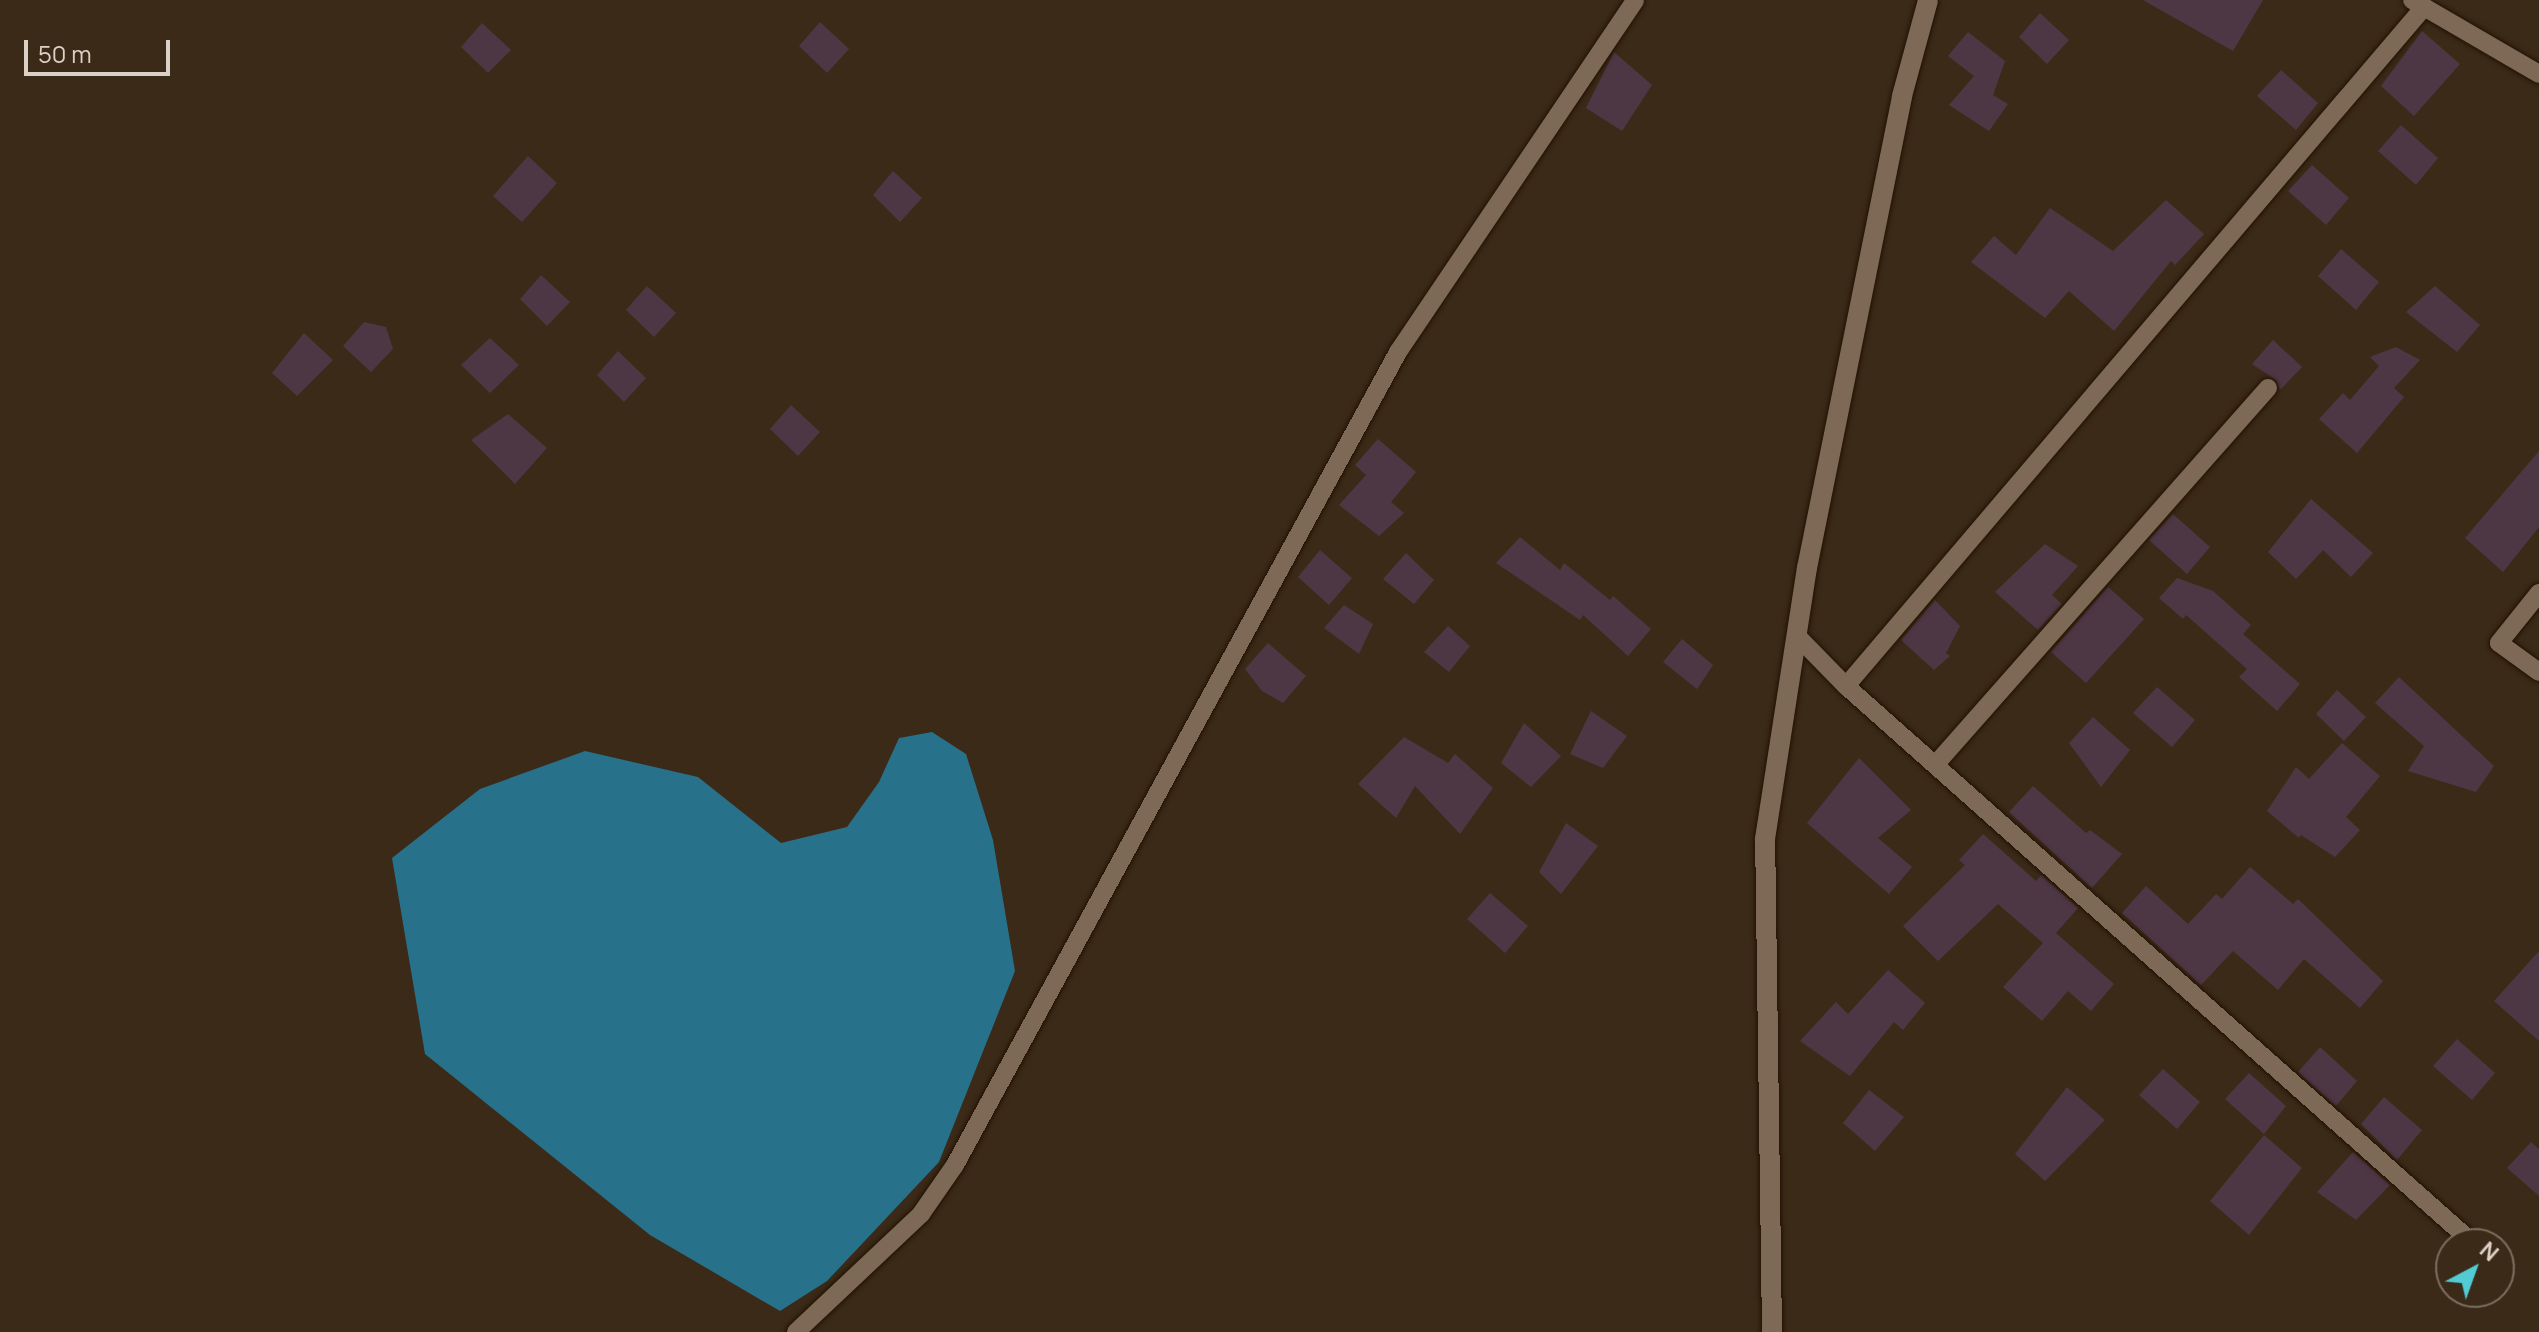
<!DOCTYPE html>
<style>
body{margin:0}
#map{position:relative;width:2539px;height:1332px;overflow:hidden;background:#3b2a18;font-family:Manrope,sans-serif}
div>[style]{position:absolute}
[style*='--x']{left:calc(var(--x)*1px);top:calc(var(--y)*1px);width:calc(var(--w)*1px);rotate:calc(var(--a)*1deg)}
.water>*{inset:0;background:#28718b}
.building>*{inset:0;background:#4e3745}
.roads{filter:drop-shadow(0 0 2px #221202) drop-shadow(0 0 2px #221202)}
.minor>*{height:18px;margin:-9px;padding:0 9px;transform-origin:9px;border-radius:9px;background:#7e6956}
.tertiary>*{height:20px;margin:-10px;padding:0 10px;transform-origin:10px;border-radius:10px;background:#7e6956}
span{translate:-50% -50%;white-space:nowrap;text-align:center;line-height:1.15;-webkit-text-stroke:6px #3b2a18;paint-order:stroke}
.north{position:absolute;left:2435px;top:1228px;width:80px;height:80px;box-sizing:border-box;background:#3b2a18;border:2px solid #7b6d5e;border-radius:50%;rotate:41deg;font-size:22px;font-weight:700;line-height:32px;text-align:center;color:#dcd1c6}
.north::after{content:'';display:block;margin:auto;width:28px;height:36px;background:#51ccd4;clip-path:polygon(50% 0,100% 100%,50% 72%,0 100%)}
.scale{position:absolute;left:24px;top:40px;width:146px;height:36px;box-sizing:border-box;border:4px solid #dcd1c6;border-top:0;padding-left:10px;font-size:24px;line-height:28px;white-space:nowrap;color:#dcd1c6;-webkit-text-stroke:6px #3b2a18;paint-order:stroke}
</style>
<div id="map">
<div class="water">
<i style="clip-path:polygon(932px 732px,966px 754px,993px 840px,1015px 971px,939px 1162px,827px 1281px,780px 1311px,650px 1235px,425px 1054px,392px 858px,480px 789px,585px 751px,698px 777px,781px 843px,847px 827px,879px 782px,899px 738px)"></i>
</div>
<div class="building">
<i style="clip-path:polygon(2143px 0,2263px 0,2233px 51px)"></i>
<i style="clip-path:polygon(2040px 13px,2069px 40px,2047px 64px,2019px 37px)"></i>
<i style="clip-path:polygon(820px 22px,849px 49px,827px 73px,799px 46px)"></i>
<i style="clip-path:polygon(482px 23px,511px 50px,488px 73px,461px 47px)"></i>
<i style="clip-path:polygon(2422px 31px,2460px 64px,2414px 116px,2381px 86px)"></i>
<i style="clip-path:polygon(1968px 32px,2005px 61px,1993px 95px,2008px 104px,1989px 131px,1949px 105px,1974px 76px,1948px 56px)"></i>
<i style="clip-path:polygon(1614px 52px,1652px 85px,1622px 131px,1586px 108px)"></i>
<i style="clip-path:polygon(2281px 70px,2318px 103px,2296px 130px,2257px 96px)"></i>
<i style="clip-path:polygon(2401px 125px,2438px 158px,2416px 185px,2378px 151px)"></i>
<i style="clip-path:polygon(528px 156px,557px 183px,522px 222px,493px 196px)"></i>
<i style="clip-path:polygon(2312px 165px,2349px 198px,2326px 225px,2288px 191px)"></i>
<i style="clip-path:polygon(893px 171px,922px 198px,900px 222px,873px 195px)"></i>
<i style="clip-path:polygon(2166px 200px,2204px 234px,2175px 265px,2171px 261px,2114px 331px,2069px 291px,2045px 318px,1971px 262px,1994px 236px,2016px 255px,2050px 208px,2113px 251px)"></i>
<i style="clip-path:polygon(2341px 249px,2379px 282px,2356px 310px,2318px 276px)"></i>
<i style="clip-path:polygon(541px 275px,570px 302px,547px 326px,520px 299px)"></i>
<i style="clip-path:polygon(647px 286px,676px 313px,654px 337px,626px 310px)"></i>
<i style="clip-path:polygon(2435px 286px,2480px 325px,2457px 352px,2406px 312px)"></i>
<i style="clip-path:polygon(364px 322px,386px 327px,393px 349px,371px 372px,343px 346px)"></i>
<i style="clip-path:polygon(304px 333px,333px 360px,297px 396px,272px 373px)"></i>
<i style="clip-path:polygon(490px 338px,519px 365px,490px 393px,461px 365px)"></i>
<i style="clip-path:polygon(2273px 340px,2302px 367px,2280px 390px,2276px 380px,2252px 364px)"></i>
<i style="clip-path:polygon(2396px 347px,2420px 360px,2394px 388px,2404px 397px,2357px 453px,2319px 419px,2343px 393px,2350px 400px,2379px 366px,2370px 357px)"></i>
<i style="clip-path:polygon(618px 351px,646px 378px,624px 402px,597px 375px)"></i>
<i style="clip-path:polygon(791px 405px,820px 432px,798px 456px,770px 429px)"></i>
<i style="clip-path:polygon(508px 414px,547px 448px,515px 484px,471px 440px)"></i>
<i style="clip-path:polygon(1378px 439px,1416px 472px,1391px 502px,1404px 513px,1379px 536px,1339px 505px,1366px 475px,1355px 465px)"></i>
<i style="clip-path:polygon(2539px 451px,2539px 527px,2503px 572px,2465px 538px)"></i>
<i style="clip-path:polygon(2311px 499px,2373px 553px,2351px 577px,2323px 550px,2296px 579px,2268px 552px)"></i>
<i style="clip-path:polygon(2173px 514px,2210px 547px,2187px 574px,2149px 540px)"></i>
<i style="clip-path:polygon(1520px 537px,1560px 570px,1564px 563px,1610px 600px,1613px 596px,1651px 629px,1628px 656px,1583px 615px,1580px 620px,1496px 563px)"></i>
<i style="clip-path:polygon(2045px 544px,2078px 566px,2052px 595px,2062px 604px,2038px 630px,1995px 592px)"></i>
<i style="clip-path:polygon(1320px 550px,1352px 578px,1329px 605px,1298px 577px)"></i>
<i style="clip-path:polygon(1406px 553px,1434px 580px,1414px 604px,1383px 579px)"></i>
<i style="clip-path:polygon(2177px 578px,2213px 591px,2251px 625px,2243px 634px,2300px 684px,2277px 711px,2239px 677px,2247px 669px,2186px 615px,2183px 619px,2159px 598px)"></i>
<i style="clip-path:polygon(2108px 587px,2144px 619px,2086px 683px,2051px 652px)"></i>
<i style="clip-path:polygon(1935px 600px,1960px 626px,1946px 653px,1950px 656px,1934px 670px,1901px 640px)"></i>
<i style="clip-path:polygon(1344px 605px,1373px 624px,1359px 654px,1324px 628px)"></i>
<i style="clip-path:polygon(1448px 626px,1470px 646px,1449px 672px,1424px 652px)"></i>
<i style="clip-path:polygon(1682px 639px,1713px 665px,1697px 689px,1663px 662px)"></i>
<i style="clip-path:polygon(1268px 643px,1306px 676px,1283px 703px,1262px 691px,1245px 669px)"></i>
<i style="clip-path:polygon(2399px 677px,2494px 766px,2476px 792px,2408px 771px,2424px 746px,2375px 703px)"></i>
<i style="clip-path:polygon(2157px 687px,2195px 720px,2172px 747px,2133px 713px)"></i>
<i style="clip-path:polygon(2337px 690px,2366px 717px,2344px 741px,2316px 714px)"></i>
<i style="clip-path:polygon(1591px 711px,1627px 736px,1603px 768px,1570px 754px)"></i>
<i style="clip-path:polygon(2093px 717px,2130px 750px,2101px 787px,2069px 743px)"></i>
<i style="clip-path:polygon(1524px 723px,1561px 756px,1531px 787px,1501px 763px)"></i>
<i style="clip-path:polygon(1404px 737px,1448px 763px,1455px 754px,1493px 788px,1460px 834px,1415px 786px,1396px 818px,1358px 784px)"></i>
<i style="clip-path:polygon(2342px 743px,2380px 776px,2346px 817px,2360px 830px,2335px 857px,2301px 835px,2299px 838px,2267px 811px,2296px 767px,2309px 779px)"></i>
<i style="clip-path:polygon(1859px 758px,1911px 810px,1878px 838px,1912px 867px,1889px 894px,1807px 823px)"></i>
<i style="clip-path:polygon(2033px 786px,2086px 833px,2090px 830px,2122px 854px,2092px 888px,2009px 812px)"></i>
<i style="clip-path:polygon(1566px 823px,1598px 846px,1561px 894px,1539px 872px)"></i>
<i style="clip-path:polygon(1983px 834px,2036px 881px,2041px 875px,2078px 908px,2056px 933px,2114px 984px,2091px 1011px,2068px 991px,2042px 1021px,2003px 987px,2043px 943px,1998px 904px,1938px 961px,1903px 926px,1965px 865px,1959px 860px)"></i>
<i style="clip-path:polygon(2250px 867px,2293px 904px,2298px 899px,2383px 981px,2360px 1008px,2304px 959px,2278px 990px,2233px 951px,2201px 985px,2122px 913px,2146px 886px,2188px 924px,2216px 894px,2222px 899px)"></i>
<i style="clip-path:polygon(1490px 893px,1528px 926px,1505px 953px,1467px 919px)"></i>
<i style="clip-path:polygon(2539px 951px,2539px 1041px,2494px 1001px)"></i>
<i style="clip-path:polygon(1888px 970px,1925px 1003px,1903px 1030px,1894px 1022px,1850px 1076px,1800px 1041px,1836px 1002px,1848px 1014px)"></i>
<i style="clip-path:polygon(2457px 1039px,2495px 1073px,2472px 1100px,2433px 1066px)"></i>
<i style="clip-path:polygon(2320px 1047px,2357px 1081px,2336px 1106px,2298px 1072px)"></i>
<i style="clip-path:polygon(2163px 1069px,2200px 1102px,2177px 1129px,2139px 1095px)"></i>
<i style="clip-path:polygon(2249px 1073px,2286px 1106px,2264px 1134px,2225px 1099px)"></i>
<i style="clip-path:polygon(2067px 1087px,2105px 1120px,2045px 1181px,2015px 1154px)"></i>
<i style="clip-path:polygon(1869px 1090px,1904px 1117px,1875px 1151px,1843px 1123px)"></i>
<i style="clip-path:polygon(2384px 1097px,2422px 1130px,2397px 1160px,2361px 1124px)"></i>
<i style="clip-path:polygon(2264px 1135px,2302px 1168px,2249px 1235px,2210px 1201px)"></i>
<i style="clip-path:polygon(2531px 1142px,2539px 1149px,2539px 1196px,2507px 1168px)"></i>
<i style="clip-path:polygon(2353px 1152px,2390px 1185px,2356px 1220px,2317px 1192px)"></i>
</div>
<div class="roads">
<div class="minor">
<i style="--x:2412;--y:0;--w:147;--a:30.2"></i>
<i style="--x:2539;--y:593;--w:64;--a:128.7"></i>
<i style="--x:2499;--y:643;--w:49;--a:35.9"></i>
<i style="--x:1797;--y:636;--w:70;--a:45.6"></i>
<i style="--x:1846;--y:686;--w:840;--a:41.62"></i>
<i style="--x:1846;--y:686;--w:892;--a:-49.59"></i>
<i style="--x:1935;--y:765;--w:503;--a:-48.55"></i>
<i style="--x:796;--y:1332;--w:172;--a:-43.3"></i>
<i style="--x:921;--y:1214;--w:60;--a:-55.2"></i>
<i style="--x:955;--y:1165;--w:926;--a:-61.41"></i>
<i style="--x:1398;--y:352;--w:424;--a:-56"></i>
</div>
<div class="tertiary">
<i style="--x:1772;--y:1332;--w:493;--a:-90.8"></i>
<i style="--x:1765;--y:839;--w:274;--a:-81.2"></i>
<i style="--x:1807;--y:568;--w:481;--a:-78.6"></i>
<i style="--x:1902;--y:96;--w:99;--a:-74.8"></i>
</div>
</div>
<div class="north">N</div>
<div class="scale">50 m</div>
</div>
